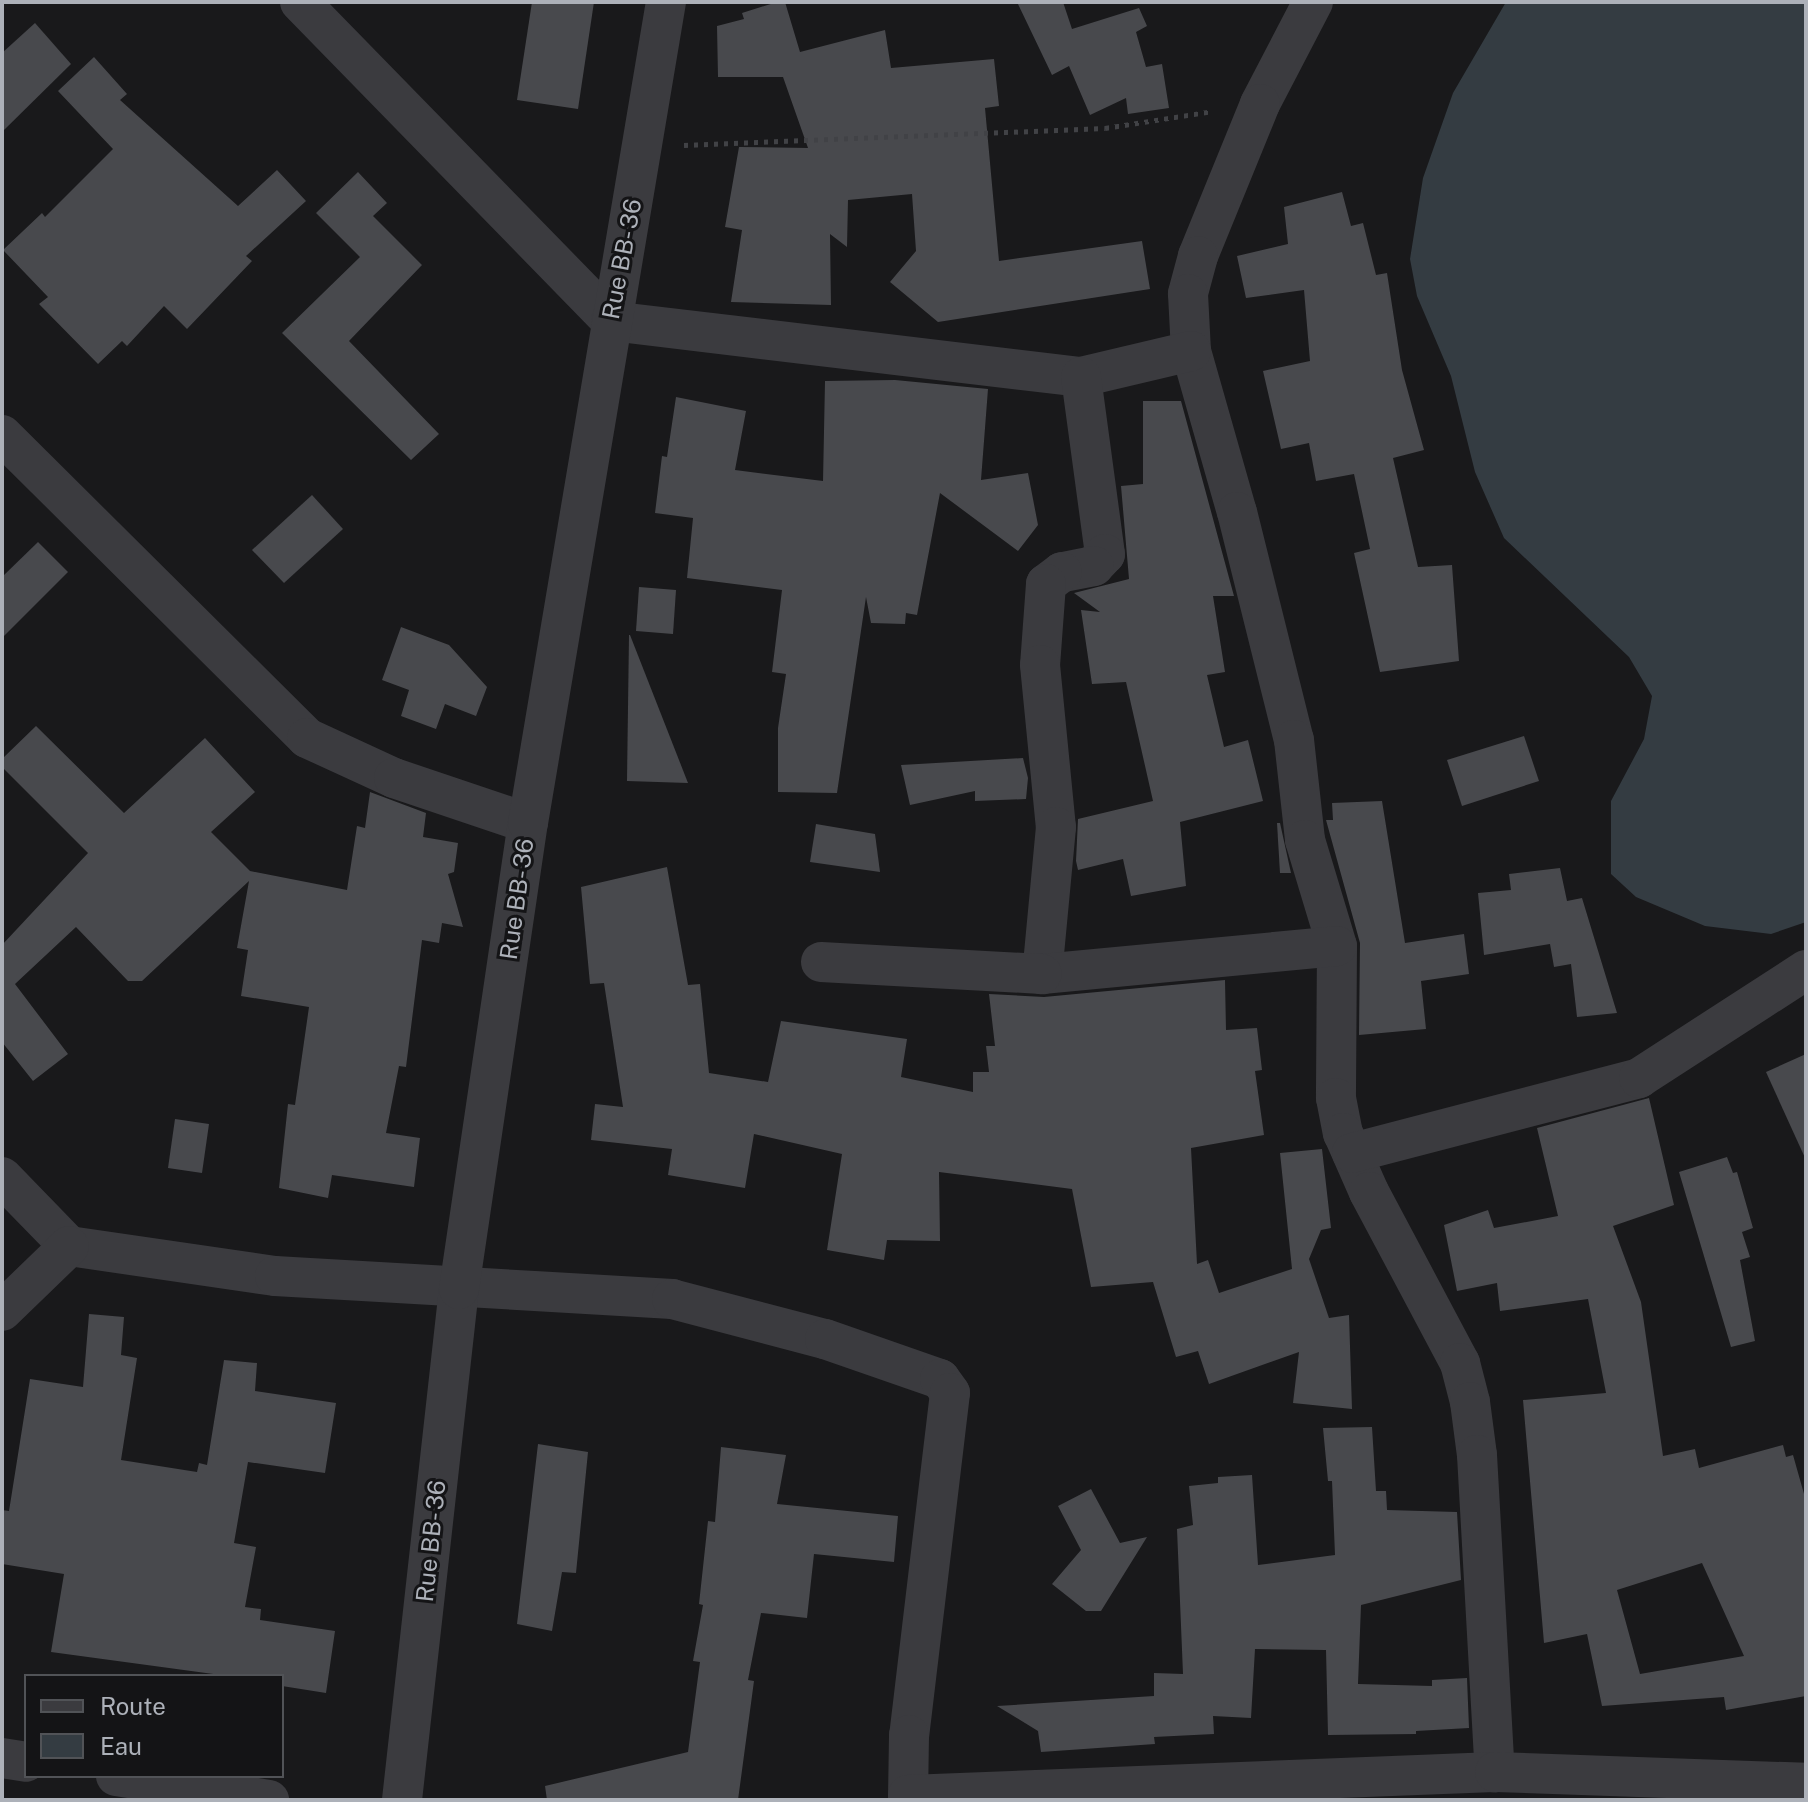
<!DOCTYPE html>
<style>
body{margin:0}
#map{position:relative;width:1808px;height:1802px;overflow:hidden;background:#19191b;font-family:"Public Sans",sans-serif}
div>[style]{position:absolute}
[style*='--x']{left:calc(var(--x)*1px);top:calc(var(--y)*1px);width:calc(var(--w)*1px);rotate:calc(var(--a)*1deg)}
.water>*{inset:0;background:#343c42}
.building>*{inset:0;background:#48494d}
.path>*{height:5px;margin-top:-2.5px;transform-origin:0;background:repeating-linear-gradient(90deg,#414246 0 4px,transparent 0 10px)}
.minor>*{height:40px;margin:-20px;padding:0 20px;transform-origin:20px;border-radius:20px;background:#3b3b3f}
span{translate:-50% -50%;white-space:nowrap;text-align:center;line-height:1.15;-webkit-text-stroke:6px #141416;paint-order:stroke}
.street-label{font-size:24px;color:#adb1b9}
.frame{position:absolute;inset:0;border:4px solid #adb1b9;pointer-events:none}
.legend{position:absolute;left:24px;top:1674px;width:260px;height:104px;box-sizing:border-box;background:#141416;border:2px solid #515357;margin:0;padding:10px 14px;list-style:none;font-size:24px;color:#adb1b9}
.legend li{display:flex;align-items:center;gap:16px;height:40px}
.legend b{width:40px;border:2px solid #515357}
</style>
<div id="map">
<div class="water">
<i style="clip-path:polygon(1506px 2px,1806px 2px,1806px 922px,1771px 934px,1705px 926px,1636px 897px,1611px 874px,1611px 801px,1644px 739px,1652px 696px,1629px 657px,1504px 538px,1475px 472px,1451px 376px,1417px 296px,1410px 259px,1423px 178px,1453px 93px)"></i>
</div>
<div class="building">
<i style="clip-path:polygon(532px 2px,594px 2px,578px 109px,517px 100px)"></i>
<i style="clip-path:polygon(777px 2px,785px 2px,800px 52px,885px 30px,891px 68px,994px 59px,999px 106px,985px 108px,999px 261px,1142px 241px,1150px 289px,938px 322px,890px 282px,916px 251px,912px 194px,848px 200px,847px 247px,830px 234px,831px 305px,731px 302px,742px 230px,725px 227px,739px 147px,808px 148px,783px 77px,718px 77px,717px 26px,744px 19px,742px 13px)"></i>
<i style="clip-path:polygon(1017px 2px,1063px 2px,1072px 29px,1139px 8px,1147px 26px,1136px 32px,1146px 67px,1162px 64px,1169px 108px,1128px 114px,1126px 98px,1090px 115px,1069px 66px,1052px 75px)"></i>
<i style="clip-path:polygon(35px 23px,71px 64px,2px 132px,2px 53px)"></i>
<i style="clip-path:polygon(94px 57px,127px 94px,120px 100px,238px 206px,277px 170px,306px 201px,246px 256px,252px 261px,187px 329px,164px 306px,127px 346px,122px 341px,98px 364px,39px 304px,48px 297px,3px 250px,42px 213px,45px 217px,113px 149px,58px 91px)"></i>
<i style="clip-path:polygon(358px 172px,387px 203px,373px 216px,422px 265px,349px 341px,439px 434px,411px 460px,282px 333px,360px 257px,316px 213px)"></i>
<i style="clip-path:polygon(1342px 192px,1351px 226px,1363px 223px,1376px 275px,1387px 273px,1402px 370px,1424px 450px,1393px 458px,1418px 567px,1452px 565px,1459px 661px,1380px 672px,1354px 553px,1370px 549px,1354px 474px,1316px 481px,1309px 443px,1281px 449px,1263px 371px,1310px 361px,1304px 290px,1246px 298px,1237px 256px,1288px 244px,1284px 207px)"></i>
<i style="clip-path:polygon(895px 380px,988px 389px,981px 480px,1028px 473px,1038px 525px,1018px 551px,940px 493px,917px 615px,906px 613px,905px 624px,871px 623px,866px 597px,837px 793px,778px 792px,778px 728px,786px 674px,772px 672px,782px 590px,687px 578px,693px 518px,655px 513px,662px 456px,667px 457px,676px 397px,746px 411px,735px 470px,823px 481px,825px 381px)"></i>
<i style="clip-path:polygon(1143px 401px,1181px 401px,1234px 596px,1213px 596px,1225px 672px,1207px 675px,1224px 747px,1248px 740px,1263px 801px,1180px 822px,1186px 886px,1131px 896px,1123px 859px,1078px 870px,1076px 861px,1078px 819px,1153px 801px,1126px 682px,1092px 684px,1081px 610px,1100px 612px,1074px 593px,1129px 579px,1121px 486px,1143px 484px)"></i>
<i style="clip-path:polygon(312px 495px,343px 529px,284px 583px,252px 550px)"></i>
<i style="clip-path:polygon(38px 542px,68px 572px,2px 638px,2px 577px)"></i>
<i style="clip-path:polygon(639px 587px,676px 590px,673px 634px,636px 631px)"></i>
<i style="clip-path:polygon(401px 627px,449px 645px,487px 687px,476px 716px,445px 704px,436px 729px,401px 716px,409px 690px,382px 680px)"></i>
<i style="clip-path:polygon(629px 635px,630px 635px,688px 783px,627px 781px)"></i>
<i style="clip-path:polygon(36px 726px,124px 813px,205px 738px,255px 792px,211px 832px,250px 871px,347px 890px,357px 826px,365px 828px,370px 792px,426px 813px,423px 837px,458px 843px,454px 872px,448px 874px,463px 927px,442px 923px,439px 943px,422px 940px,406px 1067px,399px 1066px,386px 1133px,420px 1138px,414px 1187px,332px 1175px,328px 1198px,279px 1188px,288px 1104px,295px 1105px,309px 1007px,241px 996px,248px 950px,237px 948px,249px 881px,142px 981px,128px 981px,76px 927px,15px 984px,68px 1054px,33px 1081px,2px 1042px,2px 945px,88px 853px,2px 767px,2px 759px)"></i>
<i style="clip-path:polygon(1524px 736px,1539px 781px,1462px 806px,1447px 760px)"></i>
<i style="clip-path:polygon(1023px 758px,1028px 778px,1026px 799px,975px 801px,975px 791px,910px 805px,901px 765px)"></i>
<i style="clip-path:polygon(1382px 801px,1405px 943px,1464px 934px,1469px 974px,1421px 981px,1426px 1029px,1359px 1035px,1360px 943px,1326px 820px,1333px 820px,1332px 803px)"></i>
<i style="clip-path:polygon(1277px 823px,1280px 823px,1291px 873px,1280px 873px)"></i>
<i style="clip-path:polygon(816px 824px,875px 834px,880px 872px,810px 862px)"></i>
<i style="clip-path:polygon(667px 867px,688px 985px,700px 984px,709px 1073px,768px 1082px,781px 1021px,907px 1039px,901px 1077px,973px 1092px,973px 1072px,989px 1072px,986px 1046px,995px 1046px,989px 994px,1044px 997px,1225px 980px,1226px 1030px,1257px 1028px,1262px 1070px,1255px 1071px,1264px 1135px,1191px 1148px,1197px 1264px,1208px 1260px,1219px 1293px,1292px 1269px,1280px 1153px,1322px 1149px,1331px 1228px,1321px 1230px,1309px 1259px,1329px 1318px,1349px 1315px,1352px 1409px,1293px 1403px,1299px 1352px,1209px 1384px,1198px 1351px,1176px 1357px,1153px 1282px,1091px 1287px,1072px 1189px,939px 1172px,940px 1241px,887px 1240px,884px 1260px,827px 1250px,842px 1154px,754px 1134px,745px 1188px,668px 1175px,672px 1149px,591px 1140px,595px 1104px,623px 1107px,604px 983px,590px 984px,581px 887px)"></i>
<i style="clip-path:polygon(1560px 868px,1567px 901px,1582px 898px,1617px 1013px,1577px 1017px,1571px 964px,1554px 967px,1550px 944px,1484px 955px,1478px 893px,1511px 890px,1509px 874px)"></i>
<i style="clip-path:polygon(1806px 1054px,1806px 1160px,1766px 1072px)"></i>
<i style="clip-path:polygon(evenodd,1649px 1098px,1674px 1205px,1613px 1226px,1641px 1302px,1663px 1456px,1695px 1449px,1699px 1468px,1783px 1445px,1786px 1457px,1793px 1455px,1806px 1501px,1806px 1696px,1726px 1710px,1724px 1697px,1602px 1706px,1587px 1634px,1544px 1643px,1523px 1400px,1606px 1393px,1588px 1299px,1500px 1311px,1497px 1283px,1457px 1291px,1444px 1225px,1488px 1210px,1494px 1228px,1558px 1216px,1537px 1128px,1649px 1098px,1702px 1563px,1744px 1656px,1640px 1674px,1617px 1590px,1702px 1563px)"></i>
<i style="clip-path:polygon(175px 1119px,209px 1124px,202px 1173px,168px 1168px)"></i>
<i style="clip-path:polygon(1727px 1157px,1733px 1173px,1737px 1172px,1753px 1228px,1742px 1232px,1750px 1257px,1740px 1260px,1755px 1341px,1731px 1347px,1679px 1172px)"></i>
<i style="clip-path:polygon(89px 1314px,124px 1317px,121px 1355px,137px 1358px,121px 1460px,197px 1472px,199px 1463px,207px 1465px,224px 1360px,257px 1363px,255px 1391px,336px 1403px,325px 1473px,248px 1462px,234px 1543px,256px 1547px,245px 1607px,261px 1609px,260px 1620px,335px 1631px,326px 1693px,282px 1686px,282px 1676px,228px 1676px,51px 1652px,64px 1574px,2px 1564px,2px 1510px,9px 1511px,30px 1379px,83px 1387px)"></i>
<i style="clip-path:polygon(1372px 1427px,1376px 1491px,1386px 1491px,1387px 1510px,1457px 1512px,1461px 1580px,1361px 1605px,1358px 1684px,1432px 1686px,1432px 1680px,1467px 1678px,1469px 1728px,1416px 1731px,1416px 1734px,1328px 1735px,1326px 1650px,1255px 1649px,1251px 1718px,1213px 1716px,1214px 1734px,1154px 1737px,1155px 1744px,1041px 1752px,1038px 1731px,997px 1706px,1154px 1696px,1154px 1673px,1183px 1674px,1177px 1529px,1193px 1525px,1189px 1486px,1218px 1483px,1218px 1477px,1252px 1475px,1258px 1565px,1335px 1555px,1332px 1481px,1328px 1481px,1323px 1428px)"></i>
<i style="clip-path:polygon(538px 1444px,588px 1452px,576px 1573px,562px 1572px,552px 1631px,517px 1624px)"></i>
<i style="clip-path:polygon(721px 1447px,786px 1455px,777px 1504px,898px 1516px,894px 1562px,814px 1554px,807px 1618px,761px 1613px,748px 1680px,754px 1681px,738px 1800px,547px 1800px,545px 1786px,688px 1752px,700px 1662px,693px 1661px,703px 1605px,699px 1604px,708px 1521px,715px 1522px)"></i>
<i style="clip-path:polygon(1091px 1489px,1120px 1543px,1147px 1537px,1101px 1611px,1086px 1611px,1052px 1584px,1081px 1550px,1058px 1506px)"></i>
</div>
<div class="path">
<i style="--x:684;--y:145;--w:421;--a:-2.3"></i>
<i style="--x:1105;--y:128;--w:109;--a:-8.9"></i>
</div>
<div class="minor">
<i style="--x:300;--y:2;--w:446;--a:45.7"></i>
<i style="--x:611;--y:321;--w:473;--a:6.8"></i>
<i style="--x:1313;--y:2;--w:115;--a:117.5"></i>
<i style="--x:1260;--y:104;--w:164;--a:112.2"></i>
<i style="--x:1198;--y:256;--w:39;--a:105"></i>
<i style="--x:1188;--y:294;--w:57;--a:87"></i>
<i style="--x:1191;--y:351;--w:167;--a:74.1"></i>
<i style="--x:1237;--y:512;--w:235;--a:76"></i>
<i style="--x:1294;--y:740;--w:101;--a:83.7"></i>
<i style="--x:1305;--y:840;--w:111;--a:73.2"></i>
<i style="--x:1337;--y:946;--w:152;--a:90.4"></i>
<i style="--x:1336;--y:1098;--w:36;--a:79"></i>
<i style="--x:1343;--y:1133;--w:64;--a:66.2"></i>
<i style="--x:1369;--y:1192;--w:194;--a:62"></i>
<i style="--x:1460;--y:1363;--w:40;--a:75.6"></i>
<i style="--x:1470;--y:1402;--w:53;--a:82.5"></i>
<i style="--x:1477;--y:1455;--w:318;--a:86.8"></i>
<i style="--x:1191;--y:351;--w:113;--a:166.7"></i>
<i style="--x:1081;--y:377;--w:179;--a:82.3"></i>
<i style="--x:1105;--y:554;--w:16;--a:133"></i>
<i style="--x:1094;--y:566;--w:33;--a:169"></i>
<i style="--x:1062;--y:572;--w:20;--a:143"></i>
<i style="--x:1046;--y:584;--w:81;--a:94.2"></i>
<i style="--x:1040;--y:665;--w:163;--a:84.4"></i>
<i style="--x:1056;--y:827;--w:148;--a:95.4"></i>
<i style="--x:1042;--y:974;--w:296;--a:-5.4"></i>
<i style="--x:2;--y:435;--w:430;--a:44.8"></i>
<i style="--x:307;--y:738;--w:96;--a:24.7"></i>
<i style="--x:394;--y:778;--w:141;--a:18.6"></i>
<i style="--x:821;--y:962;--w:221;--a:3.1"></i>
<i style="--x:1352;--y:1153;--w:297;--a:-14.6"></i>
<i style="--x:1639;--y:1078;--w:199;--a:-32.9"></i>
<i style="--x:2;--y:1177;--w:96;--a:45.8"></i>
<i style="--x:69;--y:1246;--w:208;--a:8.3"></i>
<i style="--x:275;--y:1276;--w:398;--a:3.3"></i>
<i style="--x:672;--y:1299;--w:158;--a:14.7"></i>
<i style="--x:825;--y:1339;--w:122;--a:19.2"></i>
<i style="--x:940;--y:1379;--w:17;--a:54"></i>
<i style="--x:950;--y:1393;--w:344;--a:96.8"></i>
<i style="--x:909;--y:1735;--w:65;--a:90.9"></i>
<i style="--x:2;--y:1311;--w:93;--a:-44.1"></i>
<i style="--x:2;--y:1758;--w:24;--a:9"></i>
<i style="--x:116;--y:1776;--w:155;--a:8.9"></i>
<i style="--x:908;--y:1795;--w:587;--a:-2.24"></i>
<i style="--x:1495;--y:1772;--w:311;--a:2"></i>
<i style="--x:402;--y:1800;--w:514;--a:-83.64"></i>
<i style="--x:459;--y:1289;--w:471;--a:-81.6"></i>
<i style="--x:528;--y:823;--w:833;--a:-80.46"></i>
</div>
<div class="street-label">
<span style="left:622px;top:259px;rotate:-79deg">Rue BB- 36</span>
<span style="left:517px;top:899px;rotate:-82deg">Rue BB- 36</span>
<span style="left:431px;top:1541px;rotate:-84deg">Rue BB- 36</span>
</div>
<div class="frame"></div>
<ul class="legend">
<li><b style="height:10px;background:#3b3b3f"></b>Route</li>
<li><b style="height:22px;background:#343c42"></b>Eau</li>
</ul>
</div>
